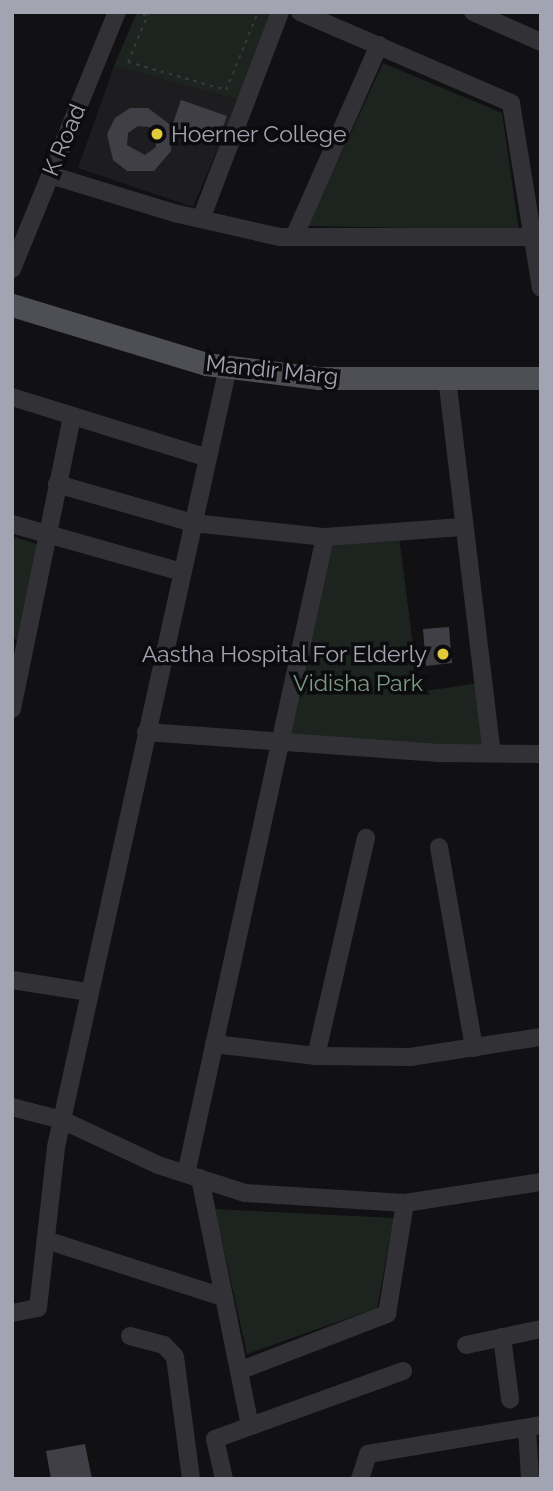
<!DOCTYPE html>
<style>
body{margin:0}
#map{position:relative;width:553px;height:1491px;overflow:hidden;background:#111012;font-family:Raleway,sans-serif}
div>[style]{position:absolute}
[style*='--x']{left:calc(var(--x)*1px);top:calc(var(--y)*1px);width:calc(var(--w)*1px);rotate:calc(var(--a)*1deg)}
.built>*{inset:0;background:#1d1d1f}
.green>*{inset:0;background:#1d241f}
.building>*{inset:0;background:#403f45}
.path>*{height:2px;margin-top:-1px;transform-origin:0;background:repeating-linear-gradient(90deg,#38383d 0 3.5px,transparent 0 8.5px)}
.minor>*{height:18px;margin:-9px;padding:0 9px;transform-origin:9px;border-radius:9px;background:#323236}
.major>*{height:23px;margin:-11.5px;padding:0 11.5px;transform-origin:11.5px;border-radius:11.5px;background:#4e4e55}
.dots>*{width:19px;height:19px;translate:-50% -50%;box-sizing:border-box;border:4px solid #0c0b0d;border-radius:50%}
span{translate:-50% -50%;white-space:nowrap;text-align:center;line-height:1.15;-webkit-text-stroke:7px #0c0b0d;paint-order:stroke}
.poi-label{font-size:23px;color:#a3a4b1}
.left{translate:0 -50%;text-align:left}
.right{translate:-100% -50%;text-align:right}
.street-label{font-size:23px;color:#a3a4b1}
.park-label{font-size:23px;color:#7b9b84}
.frame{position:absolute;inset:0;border:14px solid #a3a4b1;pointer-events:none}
</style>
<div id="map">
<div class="built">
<i style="clip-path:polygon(114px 66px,238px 100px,193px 207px,78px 168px)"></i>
</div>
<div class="green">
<i style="clip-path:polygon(137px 12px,276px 12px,238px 100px,114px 66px)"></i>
<i style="clip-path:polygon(383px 63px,502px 113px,519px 230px,308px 226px)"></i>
<i style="clip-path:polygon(12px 536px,39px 545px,17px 640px,12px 638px)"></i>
<i style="clip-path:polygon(399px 536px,419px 692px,478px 683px,488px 749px,284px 739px,328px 539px)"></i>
<i style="clip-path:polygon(215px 1209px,394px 1218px,377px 1308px,247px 1354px)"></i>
</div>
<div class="building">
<i style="clip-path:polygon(evenodd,181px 100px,227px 116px,217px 143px,172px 127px,171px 151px,154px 171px,127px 171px,113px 160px,107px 134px,115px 118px,130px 108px,148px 108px,172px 126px,181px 100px,138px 126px,149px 127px,156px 137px,156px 147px,145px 155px,127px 145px,128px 133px,138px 126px)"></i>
<i style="clip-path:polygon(449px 627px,452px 663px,426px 666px,423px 629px)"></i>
<i style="clip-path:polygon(85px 1444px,92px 1479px,51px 1479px,46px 1451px)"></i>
</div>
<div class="path">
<i style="--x:135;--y:12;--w:13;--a:18"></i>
<i style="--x:149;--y:12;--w:54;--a:112.8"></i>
<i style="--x:128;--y:62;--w:102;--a:15.9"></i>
<i style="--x:226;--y:90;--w:84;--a:-67.7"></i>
</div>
<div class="minor">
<i style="--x:300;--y:12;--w:230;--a:23.3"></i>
<i style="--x:511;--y:103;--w:187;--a:80.8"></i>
<i style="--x:473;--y:12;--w:74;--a:23.8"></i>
<i style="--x:50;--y:175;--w:130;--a:17"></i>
<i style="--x:174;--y:213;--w:109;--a:12.8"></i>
<i style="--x:280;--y:237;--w:253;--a:0"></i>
<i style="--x:201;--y:219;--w:222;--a:-69.1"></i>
<i style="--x:294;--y:237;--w:210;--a:-66.1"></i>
<i style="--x:12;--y:269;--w:278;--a:-67.8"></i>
<i style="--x:447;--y:378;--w:378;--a:83.2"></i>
<i style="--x:12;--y:397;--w:205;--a:17.3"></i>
<i style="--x:57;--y:484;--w:141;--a:16"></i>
<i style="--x:193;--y:523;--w:133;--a:6.1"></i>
<i style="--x:325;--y:537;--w:137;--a:-4.2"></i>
<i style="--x:12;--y:524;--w:177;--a:15.8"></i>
<i style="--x:12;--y:709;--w:298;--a:-78.4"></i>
<i style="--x:146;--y:732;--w:297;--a:4.1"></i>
<i style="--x:442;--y:753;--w:99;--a:0.6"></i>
<i style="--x:439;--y:847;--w:204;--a:80.1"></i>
<i style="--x:12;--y:980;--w:78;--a:8.9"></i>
<i style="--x:214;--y:1044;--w:103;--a:6.7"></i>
<i style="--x:316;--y:1056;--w:94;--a:0.6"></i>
<i style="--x:410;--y:1057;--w:133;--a:-8.7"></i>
<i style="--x:316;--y:1056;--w:224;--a:-77.1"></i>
<i style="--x:12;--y:1107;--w:52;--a:14.6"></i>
<i style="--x:62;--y:1120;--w:106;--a:25.1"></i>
<i style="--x:158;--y:1165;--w:91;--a:17.8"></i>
<i style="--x:245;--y:1193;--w:160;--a:3.6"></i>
<i style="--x:405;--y:1203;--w:138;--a:-8.8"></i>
<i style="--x:186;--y:1174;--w:652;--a:-77.69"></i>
<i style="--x:200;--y:1178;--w:253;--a:78.6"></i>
<i style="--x:46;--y:1240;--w:186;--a:17.9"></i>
<i style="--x:12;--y:1313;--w:26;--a:-11"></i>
<i style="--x:38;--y:1308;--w:162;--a:-83.6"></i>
<i style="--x:56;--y:1147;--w:799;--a:-77.56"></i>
<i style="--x:130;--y:1336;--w:35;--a:15"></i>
<i style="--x:164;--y:1345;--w:16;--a:47"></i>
<i style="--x:175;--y:1357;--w:123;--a:82.5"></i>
<i style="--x:502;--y:1337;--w:63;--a:82.6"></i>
<i style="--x:466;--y:1345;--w:77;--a:-12"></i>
<i style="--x:239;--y:1371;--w:159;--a:-21.1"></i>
<i style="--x:387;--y:1314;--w:112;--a:-80.8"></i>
<i style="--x:527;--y:1428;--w:51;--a:86.6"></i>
<i style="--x:224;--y:1479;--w:41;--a:-102.7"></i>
<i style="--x:215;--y:1439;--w:200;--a:-19.9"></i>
<i style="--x:360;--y:1479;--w:26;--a:-72"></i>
<i style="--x:368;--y:1454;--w:175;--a:-9.5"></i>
</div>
<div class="major">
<i style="--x:12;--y:305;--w:203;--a:16.9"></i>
<i style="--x:206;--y:364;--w:114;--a:7.1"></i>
<i style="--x:319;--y:378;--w:222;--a:0"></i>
</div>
<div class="dots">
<i style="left:157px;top:134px;background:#e0cc3a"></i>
<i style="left:443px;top:654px;background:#e0cc3a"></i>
</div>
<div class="poi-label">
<span class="left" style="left:171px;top:134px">Hoerner College</span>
<span class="right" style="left:427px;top:654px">Aastha Hospital For Elderly</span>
</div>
<div class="street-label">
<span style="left:64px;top:140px;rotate:-67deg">K Road</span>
<span style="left:272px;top:370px;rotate:6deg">Mandir Marg</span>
</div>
<div class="park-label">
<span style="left:358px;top:683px">Vidisha Park</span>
</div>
<div class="frame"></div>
</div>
